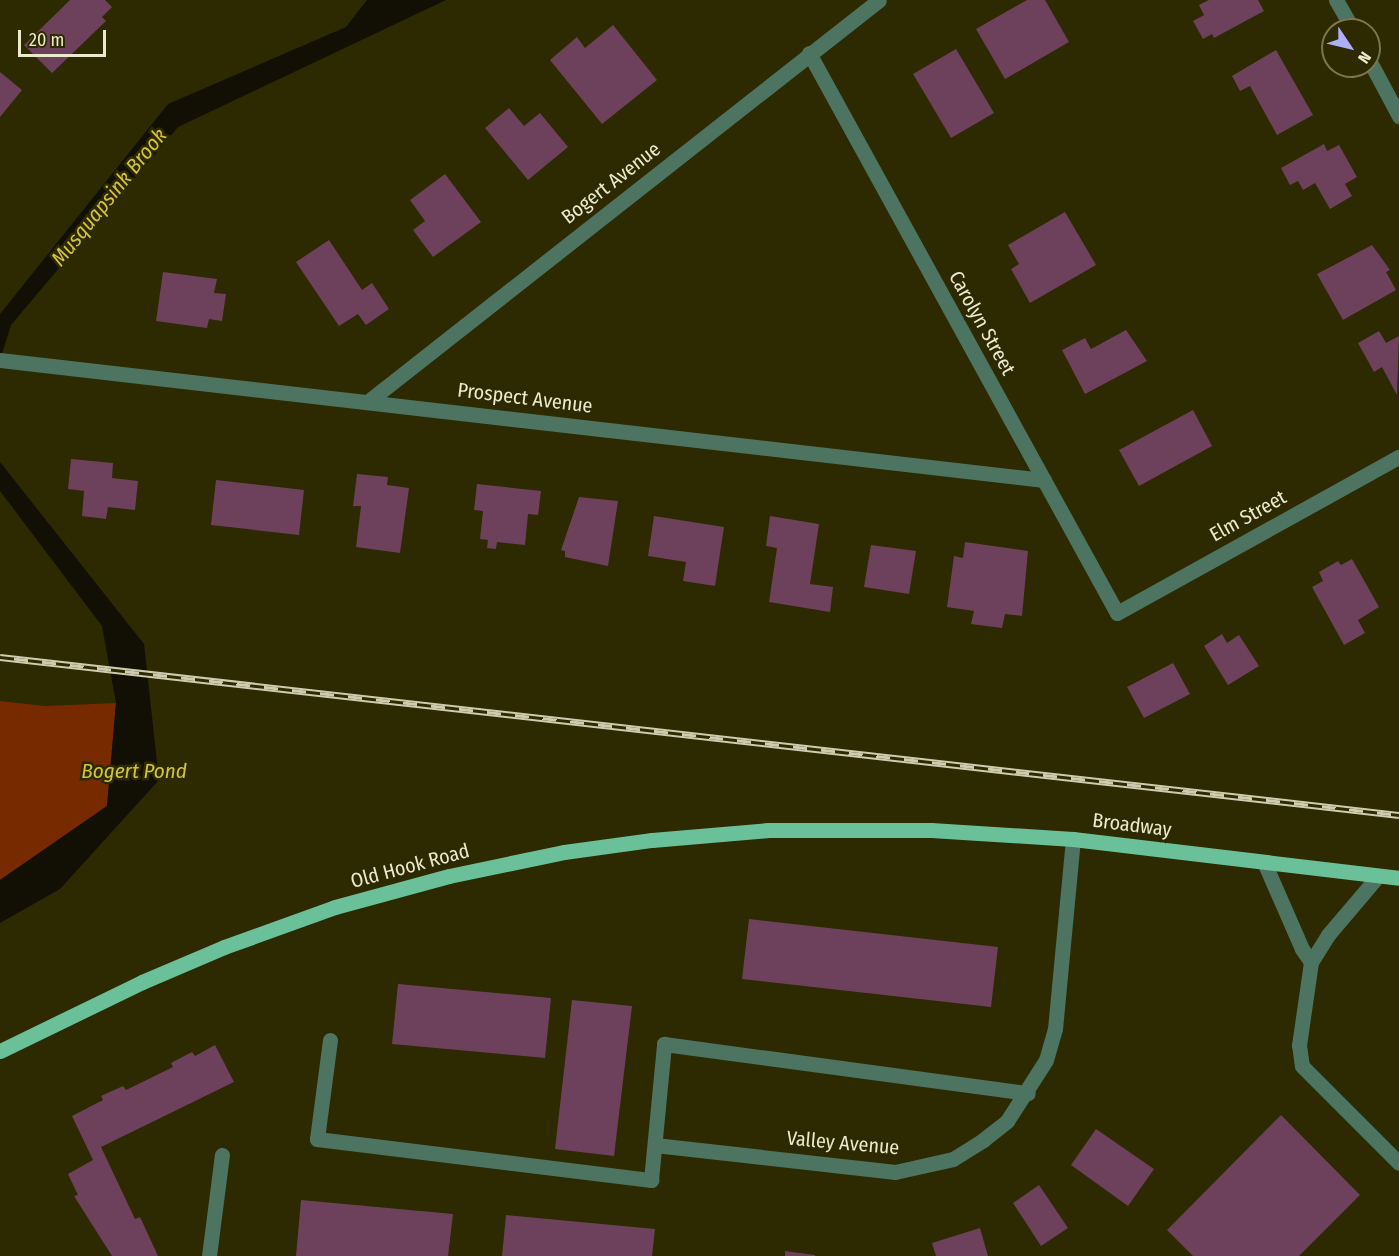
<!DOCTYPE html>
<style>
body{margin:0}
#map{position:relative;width:1399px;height:1256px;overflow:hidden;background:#2d2901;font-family:"Fira Sans Condensed",sans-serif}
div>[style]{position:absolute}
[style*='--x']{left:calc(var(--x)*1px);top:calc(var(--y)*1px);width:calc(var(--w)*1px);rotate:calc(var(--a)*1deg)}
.green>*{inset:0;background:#772900}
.water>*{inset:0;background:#121004}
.building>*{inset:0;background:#6d415c}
.minor>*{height:15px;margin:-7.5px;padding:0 7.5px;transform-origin:7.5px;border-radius:7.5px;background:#4c7461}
.major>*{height:15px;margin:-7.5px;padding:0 7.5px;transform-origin:7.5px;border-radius:7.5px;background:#6ac099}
.rail>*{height:7px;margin-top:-3.5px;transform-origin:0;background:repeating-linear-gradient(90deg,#2d2901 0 14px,#ceccaf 0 28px);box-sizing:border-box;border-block:2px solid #ceccaf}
span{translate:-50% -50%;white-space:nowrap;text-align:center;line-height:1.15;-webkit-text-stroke:5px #2d2901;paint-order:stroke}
.street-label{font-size:20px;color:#ebe9ce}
.water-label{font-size:21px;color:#d3c43c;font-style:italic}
.north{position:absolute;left:1321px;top:18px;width:60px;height:60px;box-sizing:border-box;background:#2d2901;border:2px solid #797653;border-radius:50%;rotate:125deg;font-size:16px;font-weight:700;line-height:24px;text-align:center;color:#ebe9ce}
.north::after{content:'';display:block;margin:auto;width:21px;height:27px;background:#adaffb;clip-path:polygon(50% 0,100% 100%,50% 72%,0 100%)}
.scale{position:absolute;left:18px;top:30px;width:88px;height:27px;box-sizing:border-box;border:3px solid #ebe9ce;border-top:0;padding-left:8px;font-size:18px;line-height:21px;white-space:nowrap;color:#ebe9ce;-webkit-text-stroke:4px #2d2901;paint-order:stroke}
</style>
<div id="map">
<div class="green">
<i style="clip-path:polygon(0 701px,45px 706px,116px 703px,107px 806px,0 880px)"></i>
</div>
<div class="water">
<i style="clip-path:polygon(367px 0,446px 0,178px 127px,11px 325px,0 360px,0 314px,168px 104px,346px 27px)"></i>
<i style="clip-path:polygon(0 462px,144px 644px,159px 780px,60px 889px,0 923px,0 880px,107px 806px,116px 703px,102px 626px,0 491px)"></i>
</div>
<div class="building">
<i style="clip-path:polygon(70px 0,105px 0,112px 7px,102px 17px,106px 21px,52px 73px,24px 45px)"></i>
<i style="clip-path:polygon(1027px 0,1045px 0,1069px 42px,1005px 79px,976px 29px)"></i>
<i style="clip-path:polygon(1209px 0,1258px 0,1264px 11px,1214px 38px,1212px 34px,1203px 39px,1193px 21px,1204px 15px,1199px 5px)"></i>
<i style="clip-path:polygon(613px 25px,657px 80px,602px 124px,550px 60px,577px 37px,585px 48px)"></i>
<i style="clip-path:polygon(956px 49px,994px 113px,951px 138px,913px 74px)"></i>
<i style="clip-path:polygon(1276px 50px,1313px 115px,1277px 135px,1250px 86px,1240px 91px,1232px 76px)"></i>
<i style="clip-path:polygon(0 72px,22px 90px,0 117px)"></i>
<i style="clip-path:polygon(509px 108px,524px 126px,540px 113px,568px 147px,528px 180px,485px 128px)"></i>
<i style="clip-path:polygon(1324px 144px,1327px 151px,1339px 145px,1357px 177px,1345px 184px,1352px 196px,1330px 209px,1315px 183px,1303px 190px,1298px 181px,1290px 185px,1281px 168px)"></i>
<i style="clip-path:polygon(445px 174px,481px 222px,433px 257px,413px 230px,425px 221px,410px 200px)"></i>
<i style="clip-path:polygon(1065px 212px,1096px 265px,1030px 303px,1011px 269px,1019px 264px,1008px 245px)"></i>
<i style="clip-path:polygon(329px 240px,362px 290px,372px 283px,389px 309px,366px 325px,358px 314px,339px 326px,296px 262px)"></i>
<i style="clip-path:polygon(1372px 245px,1390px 270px,1386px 272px,1396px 290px,1343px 320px,1317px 274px)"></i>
<i style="clip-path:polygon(163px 272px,217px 279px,214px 293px,226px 294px,222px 321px,209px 319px,207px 328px,156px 321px)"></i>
<i style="clip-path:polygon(1126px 330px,1147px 361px,1085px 394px,1062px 350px,1085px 338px,1091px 349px)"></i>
<i style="clip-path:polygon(1379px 331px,1386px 343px,1399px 336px,1397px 395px,1382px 367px,1374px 372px,1358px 343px)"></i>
<i style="clip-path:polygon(1193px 410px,1212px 446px,1139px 486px,1119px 450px)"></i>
<i style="clip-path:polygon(71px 459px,113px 463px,112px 478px,138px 481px,135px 510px,108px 507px,106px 519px,82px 516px,84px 491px,68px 489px)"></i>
<i style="clip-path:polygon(357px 474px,388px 477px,387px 485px,409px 488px,400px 553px,356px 547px,361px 506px,353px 506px)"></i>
<i style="clip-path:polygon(216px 480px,304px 490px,299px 535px,211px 525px)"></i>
<i style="clip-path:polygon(477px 484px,541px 491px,538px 515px,528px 514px,525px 545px,497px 542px,496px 549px,487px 548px,488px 540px,480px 539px,483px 511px,474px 510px)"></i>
<i style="clip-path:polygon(579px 497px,618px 501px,608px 566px,565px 557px,565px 551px,561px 550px)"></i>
<i style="clip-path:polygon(654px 516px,724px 527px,715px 586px,683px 581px,686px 562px,648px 556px)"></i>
<i style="clip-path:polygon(770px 516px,819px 524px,810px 584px,833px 587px,830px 612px,769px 602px,777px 548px,766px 546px)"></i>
<i style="clip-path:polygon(965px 542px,1028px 551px,1022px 616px,1005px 614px,1002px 628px,971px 624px,974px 611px,947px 607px,954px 556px,963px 558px)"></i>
<i style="clip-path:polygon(871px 545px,916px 551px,909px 594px,864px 587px)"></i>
<i style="clip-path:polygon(1352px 559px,1379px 607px,1358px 620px,1365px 633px,1344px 645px,1312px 587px,1323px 581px,1319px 572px,1338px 561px,1341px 565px)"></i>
<i style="clip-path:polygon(1222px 634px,1227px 643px,1239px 635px,1259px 666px,1228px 685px,1204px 646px)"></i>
<i style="clip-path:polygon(1173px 663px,1190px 694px,1144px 718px,1127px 687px)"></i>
<i style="clip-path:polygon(749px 919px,998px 947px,991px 1007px,742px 979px)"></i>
<i style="clip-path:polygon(398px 984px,551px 998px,545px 1058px,392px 1044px)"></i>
<i style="clip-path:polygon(572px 1000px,632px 1006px,614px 1156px,555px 1149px)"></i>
<i style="clip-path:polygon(215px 1045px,234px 1082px,101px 1147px,135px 1219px,140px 1217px,158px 1256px,112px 1256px,74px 1196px,78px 1195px,68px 1174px,93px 1160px,72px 1116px,103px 1100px,101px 1096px,123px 1086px,126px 1090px,173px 1067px,171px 1063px,192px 1052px,195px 1056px)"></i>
<i style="clip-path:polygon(1281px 1115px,1360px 1195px,1299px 1256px,1193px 1256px,1167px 1230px)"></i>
<i style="clip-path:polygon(1096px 1129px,1154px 1169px,1128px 1206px,1071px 1165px)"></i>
<i style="clip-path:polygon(1039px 1185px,1068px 1228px,1041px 1246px,1013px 1203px)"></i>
<i style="clip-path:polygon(301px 1200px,453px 1214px,448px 1256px,296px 1256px)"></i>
<i style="clip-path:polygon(506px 1215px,655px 1229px,652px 1256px,502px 1256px)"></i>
<i style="clip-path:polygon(980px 1228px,988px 1256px,936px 1256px,932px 1243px)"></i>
<i style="clip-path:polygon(785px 1251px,815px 1255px,815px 1256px,785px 1256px)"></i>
</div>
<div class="minor">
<i style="--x:1336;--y:0;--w:34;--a:60"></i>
<i style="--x:809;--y:53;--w:639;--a:61.19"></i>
<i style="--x:1117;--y:613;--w:322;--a:-29"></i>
<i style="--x:1369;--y:60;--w:64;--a:61.8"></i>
<i style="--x:0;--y:360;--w:1051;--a:6.56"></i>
<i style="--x:370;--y:400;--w:647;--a:-38.16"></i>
<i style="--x:1264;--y:862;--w:95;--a:66.4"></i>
<i style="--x:1302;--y:949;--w:16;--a:55"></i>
<i style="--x:1378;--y:876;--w:77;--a:130.3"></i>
<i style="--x:1328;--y:935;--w:32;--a:122"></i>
<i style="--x:1311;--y:962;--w:84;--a:98.2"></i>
<i style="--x:1299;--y:1045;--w:21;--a:82"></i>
<i style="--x:1302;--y:1066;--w:137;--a:45"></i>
<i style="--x:330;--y:1040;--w:100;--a:97.5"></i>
<i style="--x:317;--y:1139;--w:337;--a:7"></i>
<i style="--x:651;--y:1180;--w:137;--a:-84.5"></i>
<i style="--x:664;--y:1044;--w:367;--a:7.7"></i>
<i style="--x:655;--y:1145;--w:242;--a:6.4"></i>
<i style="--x:895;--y:1172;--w:59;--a:-12.6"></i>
<i style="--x:953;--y:1159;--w:36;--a:-32"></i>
<i style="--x:983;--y:1140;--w:31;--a:-38"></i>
<i style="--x:1007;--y:1121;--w:72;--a:-57.4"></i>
<i style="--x:1046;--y:1060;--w:32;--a:-74"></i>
<i style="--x:1055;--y:1029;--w:191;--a:-84.6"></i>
<i style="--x:209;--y:1256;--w:102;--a:-82.7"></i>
</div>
<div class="major">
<i style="--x:0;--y:1051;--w:158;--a:-25.9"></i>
<i style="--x:142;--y:982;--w:89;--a:-23.1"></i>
<i style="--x:224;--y:947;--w:118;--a:-19.8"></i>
<i style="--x:335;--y:907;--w:118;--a:-15.2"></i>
<i style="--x:449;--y:876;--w:117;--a:-11.8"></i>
<i style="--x:564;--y:852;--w:89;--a:-7.8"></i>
<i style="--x:652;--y:840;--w:117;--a:-4.9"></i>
<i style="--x:769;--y:830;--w:162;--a:0"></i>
<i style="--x:931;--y:830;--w:142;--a:3.6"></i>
<i style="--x:1073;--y:839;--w:328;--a:6.8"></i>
</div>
<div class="rail">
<i style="--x:0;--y:657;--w:1408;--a:6.44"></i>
</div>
<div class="street-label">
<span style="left:611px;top:183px;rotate:-38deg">Bogert Avenue</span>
<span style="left:982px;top:323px;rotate:61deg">Carolyn Street</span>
<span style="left:525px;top:398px;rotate:7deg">Prospect Avenue</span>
<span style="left:1248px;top:516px;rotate:-29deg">Elm Street</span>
<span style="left:1132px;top:825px;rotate:7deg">Broadway</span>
<span style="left:410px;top:866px;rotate:-15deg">Old Hook Road</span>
<span style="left:843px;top:1143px;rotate:5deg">Valley Avenue</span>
</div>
<div class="water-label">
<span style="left:109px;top:197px;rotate:-51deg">Musquapsink Brook</span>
<span style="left:134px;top:771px">Bogert Pond</span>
</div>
<div class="north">N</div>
<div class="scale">20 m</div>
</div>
